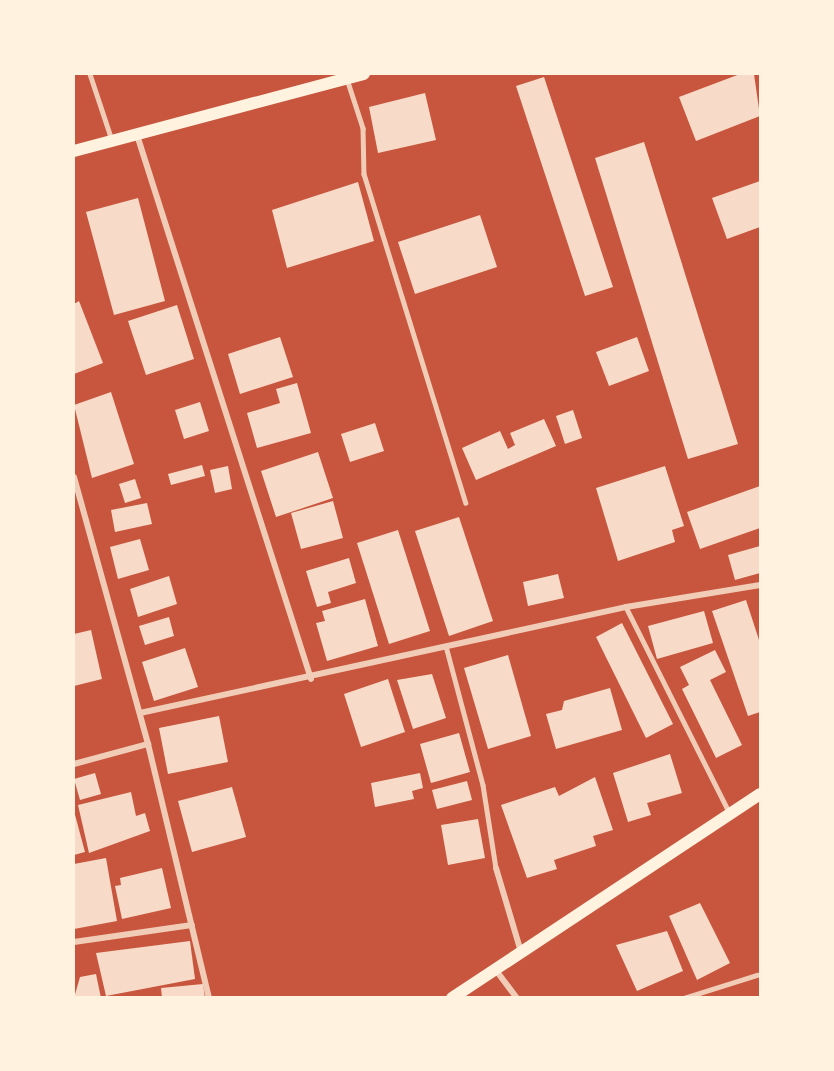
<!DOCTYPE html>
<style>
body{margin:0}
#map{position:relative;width:834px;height:1071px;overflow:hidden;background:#c8553d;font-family:Raleway,sans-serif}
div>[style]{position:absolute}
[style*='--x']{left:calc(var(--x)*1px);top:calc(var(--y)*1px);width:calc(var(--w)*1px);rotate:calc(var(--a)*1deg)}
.building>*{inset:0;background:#f7dbc8}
.service>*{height:4.5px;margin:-2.25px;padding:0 2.25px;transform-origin:2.25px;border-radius:2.25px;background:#f1ccb7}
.minor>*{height:6px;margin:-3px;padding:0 3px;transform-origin:3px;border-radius:3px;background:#f1ccb7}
.secondary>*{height:12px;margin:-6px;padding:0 6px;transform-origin:6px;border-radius:6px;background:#fff3e0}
span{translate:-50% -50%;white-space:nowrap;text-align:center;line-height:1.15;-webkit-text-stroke:6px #fff3e0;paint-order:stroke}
.frame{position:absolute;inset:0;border:75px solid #fff3e0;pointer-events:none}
</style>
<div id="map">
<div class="building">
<i style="clip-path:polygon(740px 74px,754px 74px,760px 116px,696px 141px,679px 97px)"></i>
<i style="clip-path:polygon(544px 77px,613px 287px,585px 296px,516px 86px)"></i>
<i style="clip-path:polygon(425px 93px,436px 140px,378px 153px,369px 107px)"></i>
<i style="clip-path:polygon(644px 142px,738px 444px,688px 459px,595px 158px)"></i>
<i style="clip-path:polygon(760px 181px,760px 227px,727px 239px,712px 198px)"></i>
<i style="clip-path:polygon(358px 182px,374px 241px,287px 268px,272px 210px)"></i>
<i style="clip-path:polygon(138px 198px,165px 301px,114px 315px,86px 212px)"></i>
<i style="clip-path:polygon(480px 215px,497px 267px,415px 294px,398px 242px)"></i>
<i style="clip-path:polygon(79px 301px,103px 363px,74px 374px,74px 304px)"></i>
<i style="clip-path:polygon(177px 305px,194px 359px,146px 375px,128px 321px)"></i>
<i style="clip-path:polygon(280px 337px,293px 377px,240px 394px,228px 354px)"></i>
<i style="clip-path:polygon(637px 337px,649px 371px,609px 386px,596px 352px)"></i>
<i style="clip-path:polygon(297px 383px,311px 433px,257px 448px,247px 413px,280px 403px,276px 389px)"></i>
<i style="clip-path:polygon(111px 392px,134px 464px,92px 478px,74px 405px)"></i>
<i style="clip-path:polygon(200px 402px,209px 431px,184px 439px,175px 410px)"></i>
<i style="clip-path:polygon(573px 410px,582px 438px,565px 444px,556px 416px)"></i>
<i style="clip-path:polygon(544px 419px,556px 446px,476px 480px,462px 448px,500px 431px,508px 449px,515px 445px,510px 433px)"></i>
<i style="clip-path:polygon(375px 423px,384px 451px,350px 462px,341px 434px)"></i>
<i style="clip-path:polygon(318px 452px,333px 498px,276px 517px,261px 471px)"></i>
<i style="clip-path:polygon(202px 465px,205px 476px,171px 485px,168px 474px)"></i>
<i style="clip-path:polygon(228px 466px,232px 489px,215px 493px,210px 470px)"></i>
<i style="clip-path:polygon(665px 466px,684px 526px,672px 530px,675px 542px,618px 561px,596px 488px)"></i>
<i style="clip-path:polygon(135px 479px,141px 498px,125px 503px,119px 484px)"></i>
<i style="clip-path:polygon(760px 486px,760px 528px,700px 549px,687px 512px)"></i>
<i style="clip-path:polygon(333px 501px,343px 538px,301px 549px,291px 513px)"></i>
<i style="clip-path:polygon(147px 503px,152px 524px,115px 532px,111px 510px)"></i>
<i style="clip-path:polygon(459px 517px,493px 621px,449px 636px,415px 531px)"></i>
<i style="clip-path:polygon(398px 530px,430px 631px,389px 644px,357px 543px)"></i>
<i style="clip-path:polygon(140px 539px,149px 570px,118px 579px,110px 547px)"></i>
<i style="clip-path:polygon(760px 546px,760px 573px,735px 580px,728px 555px)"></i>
<i style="clip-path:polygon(349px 558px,356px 583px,328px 592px,331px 603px,317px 607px,306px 571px)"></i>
<i style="clip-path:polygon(558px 574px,564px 598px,528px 606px,523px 582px)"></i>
<i style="clip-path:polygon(169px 576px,177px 604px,138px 617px,130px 589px)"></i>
<i style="clip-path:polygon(365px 599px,378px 646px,327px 661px,316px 623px,325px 621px,322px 611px)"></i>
<i style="clip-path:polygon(746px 600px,760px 643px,760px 712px,748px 716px,712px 611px)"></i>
<i style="clip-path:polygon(704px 611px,713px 643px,657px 659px,648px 626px)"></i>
<i style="clip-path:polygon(169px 617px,174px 636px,145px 645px,139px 626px)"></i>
<i style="clip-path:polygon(622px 623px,673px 724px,646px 738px,596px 637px)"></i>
<i style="clip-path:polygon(91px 630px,102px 679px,74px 686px,74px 634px)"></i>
<i style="clip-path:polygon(185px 648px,198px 687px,154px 701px,142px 662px)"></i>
<i style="clip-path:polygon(715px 650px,726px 672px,710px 680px,742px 745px,716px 758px,682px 689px,689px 685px,680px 667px)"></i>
<i style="clip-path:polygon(508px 655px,531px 736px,488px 749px,464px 668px)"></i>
<i style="clip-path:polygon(432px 674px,446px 718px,413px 729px,397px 680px)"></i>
<i style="clip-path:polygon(388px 679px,405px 732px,361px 747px,344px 694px)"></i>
<i style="clip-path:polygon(610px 688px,622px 730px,556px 749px,546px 714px,562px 710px,564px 701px)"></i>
<i style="clip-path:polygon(219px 716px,228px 762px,168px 774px,159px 728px)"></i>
<i style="clip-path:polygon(459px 733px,470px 772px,431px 783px,420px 744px)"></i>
<i style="clip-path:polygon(670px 754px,682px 793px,647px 803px,651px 815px,628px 822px,613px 773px)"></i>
<i style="clip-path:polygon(95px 773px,101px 794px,80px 800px,74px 779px)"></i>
<i style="clip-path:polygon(420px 773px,423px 788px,412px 791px,414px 799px,375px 807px,371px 783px)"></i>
<i style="clip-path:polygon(595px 777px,613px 830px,593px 836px,596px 846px,554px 860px,557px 869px,527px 878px,501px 805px,555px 787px,559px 796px)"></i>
<i style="clip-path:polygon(467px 781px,472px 800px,437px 809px,432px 790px)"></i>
<i style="clip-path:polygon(232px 787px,246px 837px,192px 852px,178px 801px)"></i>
<i style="clip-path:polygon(131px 792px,136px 816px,145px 813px,150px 831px,89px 853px,78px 805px)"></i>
<i style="clip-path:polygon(74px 811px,85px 852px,74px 855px)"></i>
<i style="clip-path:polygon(478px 819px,485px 858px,448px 865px,441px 825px)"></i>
<i style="clip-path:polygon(106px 858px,117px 921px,74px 929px,74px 864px)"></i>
<i style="clip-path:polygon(162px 868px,171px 908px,122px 919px,115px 886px,121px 885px,120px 878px)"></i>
<i style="clip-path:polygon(700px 903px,730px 963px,697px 980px,669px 916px)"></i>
<i style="clip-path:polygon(667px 931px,683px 971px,637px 991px,616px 945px)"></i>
<i style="clip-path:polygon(190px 941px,195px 979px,106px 996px,96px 953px)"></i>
<i style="clip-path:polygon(96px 974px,101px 998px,74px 998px,80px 977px)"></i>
<i style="clip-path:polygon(203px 984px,205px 998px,162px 998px,161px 988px)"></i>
</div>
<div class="service">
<i style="--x:90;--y:74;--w:70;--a:71.6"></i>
<i style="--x:347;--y:79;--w:52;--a:71.9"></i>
<i style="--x:363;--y:128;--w:46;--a:88.8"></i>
<i style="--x:364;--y:174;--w:344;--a:72.8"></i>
<i style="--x:626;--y:607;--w:229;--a:63.3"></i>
<i style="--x:446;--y:646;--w:144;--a:75.1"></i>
<i style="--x:483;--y:785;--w:84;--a:81.1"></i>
<i style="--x:684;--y:998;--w:77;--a:-17.5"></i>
</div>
<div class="minor">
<i style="--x:137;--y:135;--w:571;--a:72.26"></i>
<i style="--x:74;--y:477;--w:277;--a:74.5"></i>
<i style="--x:148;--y:744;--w:261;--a:76.5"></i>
<i style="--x:140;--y:713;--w:497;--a:-12.3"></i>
<i style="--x:626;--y:607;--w:136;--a:-9.3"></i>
<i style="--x:74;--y:764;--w:77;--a:-15.1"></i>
<i style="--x:496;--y:868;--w:88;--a:73.4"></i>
<i style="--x:74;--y:942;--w:119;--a:-8.2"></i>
<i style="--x:495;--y:969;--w:36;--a:53"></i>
</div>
<div class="secondary">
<i style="--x:74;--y:151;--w:300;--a:-14.9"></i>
<i style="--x:452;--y:998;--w:369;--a:-33.5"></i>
</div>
<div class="frame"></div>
</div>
